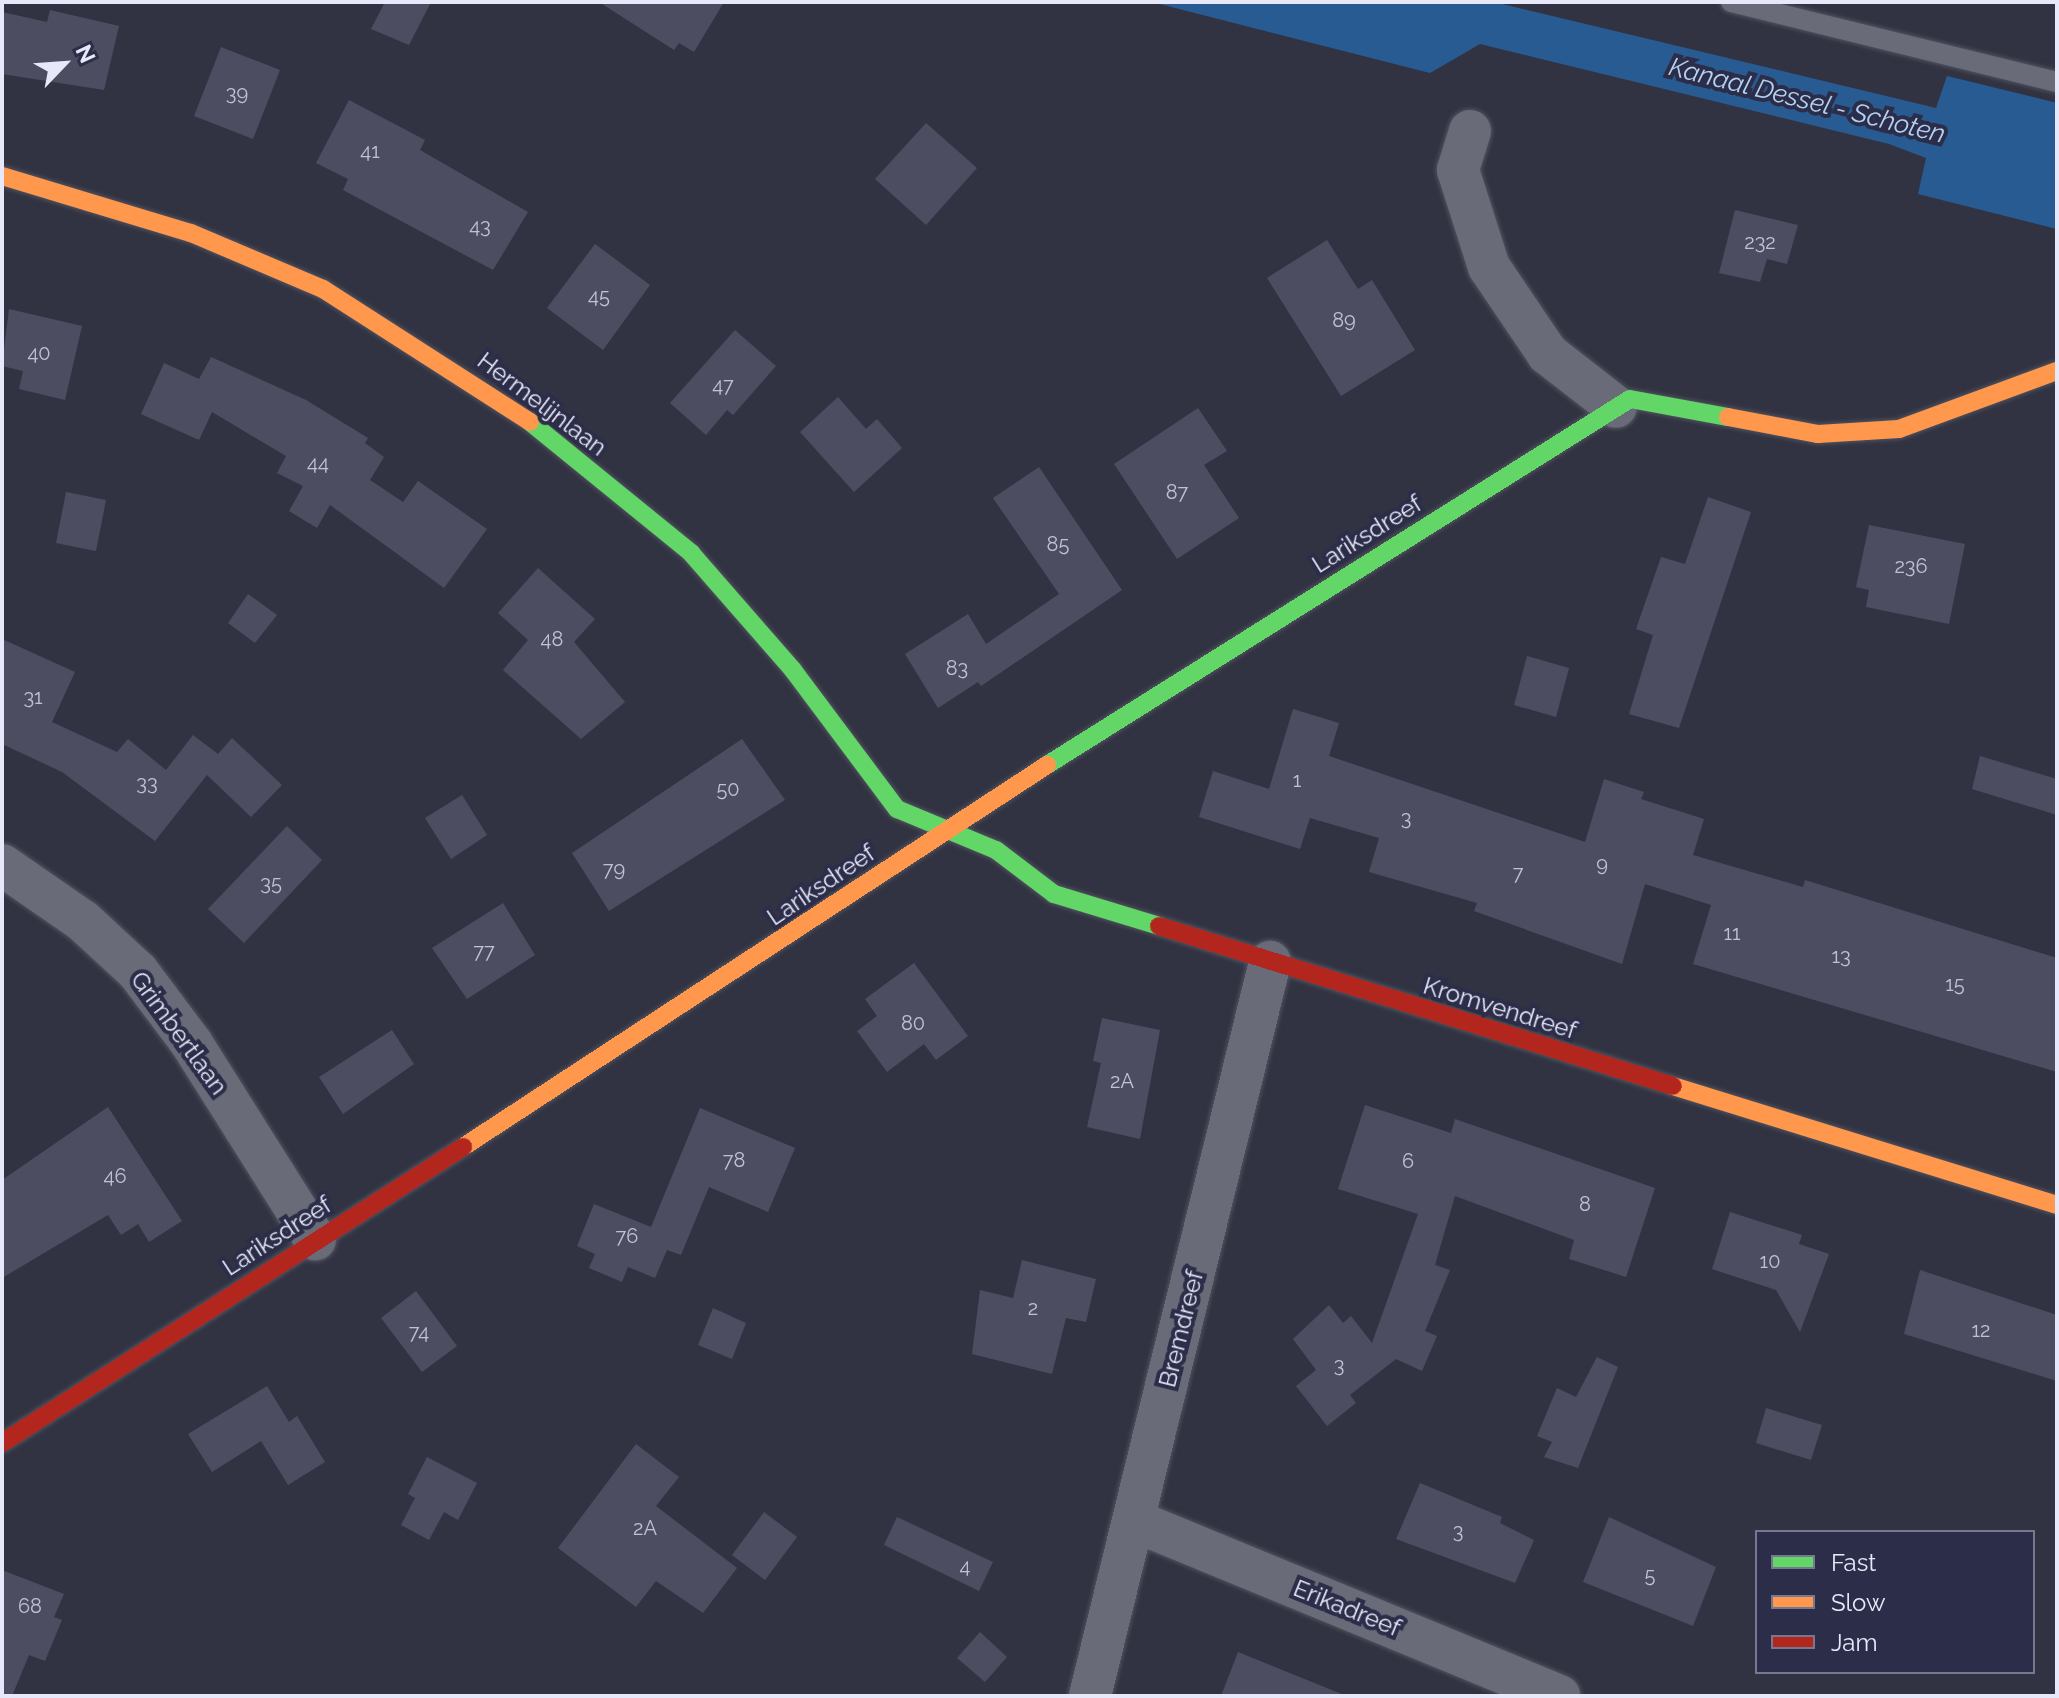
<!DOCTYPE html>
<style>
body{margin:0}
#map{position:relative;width:2059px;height:1698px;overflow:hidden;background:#323342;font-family:Raleway,sans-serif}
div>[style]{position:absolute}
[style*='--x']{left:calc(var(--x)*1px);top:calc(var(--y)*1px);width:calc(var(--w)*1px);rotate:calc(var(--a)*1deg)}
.water>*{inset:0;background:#295b93}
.building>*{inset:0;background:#4d4d62}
.roads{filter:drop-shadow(0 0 2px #50525f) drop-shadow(0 0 2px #50525f)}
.lane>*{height:20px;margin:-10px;padding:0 10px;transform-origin:10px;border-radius:10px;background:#6a6b78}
.street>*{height:42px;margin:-21px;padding:0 21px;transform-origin:21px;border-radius:21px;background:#6a6b78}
.fast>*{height:18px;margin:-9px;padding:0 9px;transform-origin:9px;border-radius:9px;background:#63d668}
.slow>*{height:18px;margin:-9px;padding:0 9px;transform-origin:9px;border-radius:9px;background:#ff974d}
.jam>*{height:18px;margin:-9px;padding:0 9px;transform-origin:9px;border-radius:9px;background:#b3261e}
span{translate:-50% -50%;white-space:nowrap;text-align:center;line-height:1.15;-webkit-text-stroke:8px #2c2d48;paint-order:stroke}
.number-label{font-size:20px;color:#c0c2d4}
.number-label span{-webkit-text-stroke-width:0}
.street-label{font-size:24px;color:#e7e9fa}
.water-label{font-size:26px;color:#b4d1f3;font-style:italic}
.frame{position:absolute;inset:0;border:4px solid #e7e9fa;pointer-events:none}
.legend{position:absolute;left:1755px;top:1530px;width:280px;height:144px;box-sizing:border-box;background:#2c2d48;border:2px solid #77788f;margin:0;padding:10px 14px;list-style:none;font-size:24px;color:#e7e9fa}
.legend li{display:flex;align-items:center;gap:16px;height:40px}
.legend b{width:40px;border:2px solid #77788f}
.north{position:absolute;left:24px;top:24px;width:80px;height:80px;-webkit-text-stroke:6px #2c2d48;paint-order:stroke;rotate:65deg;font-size:22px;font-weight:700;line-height:32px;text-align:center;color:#e7e9fa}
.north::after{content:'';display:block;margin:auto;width:28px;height:36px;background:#e7e9fa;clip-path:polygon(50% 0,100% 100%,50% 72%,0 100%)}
</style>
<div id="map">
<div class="water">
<i style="clip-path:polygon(1152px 2px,1494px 2px,1936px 108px,1947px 76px,2057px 103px,2057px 229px,1918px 194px,1926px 158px,1889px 144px,1480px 44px,1430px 73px)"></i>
</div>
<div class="building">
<i style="clip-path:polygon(385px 2px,431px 2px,409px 45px,371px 29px)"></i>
<i style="clip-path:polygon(599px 2px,724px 2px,694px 52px,679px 43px,674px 50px)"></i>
<i style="clip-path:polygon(50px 10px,119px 26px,104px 90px,2px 74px,2px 12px,47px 22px)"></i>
<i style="clip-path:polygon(221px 47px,280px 70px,253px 139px,194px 116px)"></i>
<i style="clip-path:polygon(349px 100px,425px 140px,420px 150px,528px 212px,493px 270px,343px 190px,348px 179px,316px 163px)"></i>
<i style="clip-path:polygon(926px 123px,977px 168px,926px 225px,875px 179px)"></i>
<i style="clip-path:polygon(1735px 210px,1798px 225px,1787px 264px,1767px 259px,1760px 282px,1719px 273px)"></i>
<i style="clip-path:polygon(1327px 240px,1358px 289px,1372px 280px,1415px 350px,1341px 396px,1267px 278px)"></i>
<i style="clip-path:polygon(595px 244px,650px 285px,603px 350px,547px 308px)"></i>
<i style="clip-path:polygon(9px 309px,82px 326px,65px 400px,19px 389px,23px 371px,2px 366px)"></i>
<i style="clip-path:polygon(735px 330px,776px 366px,733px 415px,727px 410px,706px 435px,670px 403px)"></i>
<i style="clip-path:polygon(211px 357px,306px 400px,368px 438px,365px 443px,384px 457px,370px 480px,403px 502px,418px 481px,487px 529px,444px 588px,330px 505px,317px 528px,289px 511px,303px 486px,277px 473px,286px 456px,212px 412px,199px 440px,141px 414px,164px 363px,199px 379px)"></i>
<i style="clip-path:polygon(838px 397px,866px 429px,877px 419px,902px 448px,854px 492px,800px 432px)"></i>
<i style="clip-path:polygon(1198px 408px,1227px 451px,1204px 465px,1239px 518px,1177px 559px,1114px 464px)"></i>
<i style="clip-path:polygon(1039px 467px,1122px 590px,981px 686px,978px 682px,938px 708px,905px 654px,968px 614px,986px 644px,1059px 594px,993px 498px)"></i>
<i style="clip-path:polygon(66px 492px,106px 500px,96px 551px,56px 543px)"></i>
<i style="clip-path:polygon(1708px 497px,1751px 512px,1679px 728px,1629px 714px,1653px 635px,1636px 629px,1661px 557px,1685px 564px)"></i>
<i style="clip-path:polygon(1869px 525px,1965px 544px,1949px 624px,1866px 607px,1869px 590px,1856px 587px)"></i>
<i style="clip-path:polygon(538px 568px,595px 619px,574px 642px,625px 702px,581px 739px,503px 670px,528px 640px,498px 613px)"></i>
<i style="clip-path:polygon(248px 594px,277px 615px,255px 643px,228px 623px)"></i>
<i style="clip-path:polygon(2px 639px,75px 672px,52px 722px,117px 752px,128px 739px,166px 770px,193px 735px,218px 754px,232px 738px,282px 785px,251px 817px,207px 775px,155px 841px,62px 772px,2px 744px)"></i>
<i style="clip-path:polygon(1527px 656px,1569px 668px,1556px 717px,1514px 705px)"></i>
<i style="clip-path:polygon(1293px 709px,1339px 723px,1329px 756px,1585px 842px,1604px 779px,1644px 792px,1641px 799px,1704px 819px,1693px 855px,1803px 887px,1805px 880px,2057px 958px,2057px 1072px,1693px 964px,1711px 905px,1645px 884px,1622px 964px,1474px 911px,1477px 903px,1369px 872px,1379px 838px,1310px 818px,1300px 849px,1199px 817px,1213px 771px,1269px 789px)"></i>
<i style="clip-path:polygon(742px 739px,785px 800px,609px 911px,572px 853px)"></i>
<i style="clip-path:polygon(1980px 756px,2057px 779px,2057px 815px,1972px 789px)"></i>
<i style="clip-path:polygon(462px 795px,487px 835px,451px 859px,425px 818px)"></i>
<i style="clip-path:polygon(287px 826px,322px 860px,244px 943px,208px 909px)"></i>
<i style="clip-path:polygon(503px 903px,535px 955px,467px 999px,432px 948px)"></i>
<i style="clip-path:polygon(914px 963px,968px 1036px,936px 1060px,924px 1044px,887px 1072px,857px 1031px,877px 1016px,865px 999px)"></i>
<i style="clip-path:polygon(1102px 1018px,1160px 1030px,1140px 1139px,1087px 1127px,1101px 1063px,1093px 1061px)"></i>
<i style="clip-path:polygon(392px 1030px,414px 1064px,343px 1114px,319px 1077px)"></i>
<i style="clip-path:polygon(1365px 1105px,1451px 1133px,1455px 1119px,1655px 1188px,1626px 1277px,1569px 1259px,1574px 1240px,1455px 1196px,1435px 1265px,1450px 1270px,1425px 1331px,1437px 1336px,1422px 1371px,1396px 1359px,1350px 1395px,1356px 1403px,1327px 1426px,1296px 1386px,1316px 1370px,1293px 1339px,1329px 1305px,1343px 1323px,1351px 1316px,1372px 1343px,1418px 1214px,1338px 1189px)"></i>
<i style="clip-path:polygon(108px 1107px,182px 1221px,149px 1242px,138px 1224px,121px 1235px,108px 1215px,2px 1278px,2px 1180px)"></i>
<i style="clip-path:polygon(700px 1108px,795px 1148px,768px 1212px,709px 1187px,681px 1255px,667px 1250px,655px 1278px,628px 1267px,622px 1282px,589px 1268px,595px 1254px,577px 1246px,594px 1204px,651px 1227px)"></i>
<i style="clip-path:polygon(1730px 1212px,1802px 1235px,1799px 1244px,1829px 1254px,1800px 1332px,1776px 1290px,1712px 1269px)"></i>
<i style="clip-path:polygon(1022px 1260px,1096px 1279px,1086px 1322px,1066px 1318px,1052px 1374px,972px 1354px,980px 1290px,1013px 1298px)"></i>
<i style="clip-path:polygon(1920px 1270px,2057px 1315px,2057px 1381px,1904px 1334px)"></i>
<i style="clip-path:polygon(416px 1291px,457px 1346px,422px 1372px,381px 1318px)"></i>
<i style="clip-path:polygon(713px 1308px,746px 1323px,732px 1359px,698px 1345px)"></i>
<i style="clip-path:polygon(1597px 1357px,1618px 1367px,1578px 1468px,1544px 1457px,1552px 1442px,1537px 1436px,1557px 1388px,1576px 1397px)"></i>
<i style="clip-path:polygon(267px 1386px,289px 1422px,297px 1416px,325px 1462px,288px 1485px,261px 1441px,212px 1472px,188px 1434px)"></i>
<i style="clip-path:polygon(1766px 1408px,1822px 1425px,1811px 1460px,1756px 1443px)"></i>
<i style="clip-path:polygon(636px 1444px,679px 1477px,656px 1506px,737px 1568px,703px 1613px,656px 1581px,636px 1607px,558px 1548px)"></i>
<i style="clip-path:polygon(427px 1457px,477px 1483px,458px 1520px,444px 1512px,429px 1540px,401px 1525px,415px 1498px,408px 1494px)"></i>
<i style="clip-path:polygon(1420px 1483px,1502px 1517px,1500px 1523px,1534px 1540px,1515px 1583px,1396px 1539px)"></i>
<i style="clip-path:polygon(764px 1512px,797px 1537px,765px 1580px,732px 1555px)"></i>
<i style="clip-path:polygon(897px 1517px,993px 1562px,979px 1591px,884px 1545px)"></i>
<i style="clip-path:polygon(1609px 1517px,1716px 1567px,1693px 1626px,1583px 1582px)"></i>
<i style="clip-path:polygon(2px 1570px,64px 1594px,54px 1617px,62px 1620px,45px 1661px,29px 1655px,12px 1696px,2px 1696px)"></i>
<i style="clip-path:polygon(980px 1632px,1007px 1657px,985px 1682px,957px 1658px)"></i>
<i style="clip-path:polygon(1238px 1652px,1344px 1695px,1343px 1696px,1221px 1696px)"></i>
</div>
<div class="roads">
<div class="lane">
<i style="--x:1731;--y:2;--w:336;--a:13.8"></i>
</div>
<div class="street">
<i style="--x:1470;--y:131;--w:41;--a:107.1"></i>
<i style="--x:1458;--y:170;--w:102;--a:72.3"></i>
<i style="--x:1489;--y:267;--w:105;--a:55.9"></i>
<i style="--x:1548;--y:354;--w:86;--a:37.9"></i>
<i style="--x:2;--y:865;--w:98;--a:34.7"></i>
<i style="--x:83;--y:921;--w:75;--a:42.8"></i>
<i style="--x:138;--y:972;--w:90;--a:53.1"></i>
<i style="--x:192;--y:1044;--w:231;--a:57.8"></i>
<i style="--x:1135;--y:1521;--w:459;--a:22.4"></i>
<i style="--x:1090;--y:1696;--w:756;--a:-76.22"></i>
</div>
<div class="fast">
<i style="--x:530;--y:422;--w:208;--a:39.1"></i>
<i style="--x:691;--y:553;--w:155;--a:48.9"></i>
<i style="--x:793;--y:670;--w:174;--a:53.2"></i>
<i style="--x:897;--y:809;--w:107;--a:22.5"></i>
<i style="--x:996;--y:850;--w:73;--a:37.2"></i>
<i style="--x:1054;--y:894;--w:110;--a:16.9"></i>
<i style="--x:1047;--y:765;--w:688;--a:-32.12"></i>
<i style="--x:1630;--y:399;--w:100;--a:10.4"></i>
</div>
<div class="slow">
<i style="--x:2;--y:176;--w:197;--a:16.8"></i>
<i style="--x:191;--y:233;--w:143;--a:23"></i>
<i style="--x:323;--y:289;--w:246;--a:32.7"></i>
<i style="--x:1728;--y:417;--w:92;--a:10.7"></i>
<i style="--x:1818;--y:434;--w:81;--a:-3.5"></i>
<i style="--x:1899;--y:429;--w:168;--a:-20.2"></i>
<i style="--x:1673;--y:1086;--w:402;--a:17.2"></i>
<i style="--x:463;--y:1147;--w:698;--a:-33.19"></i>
</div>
<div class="jam">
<i style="--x:1159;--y:926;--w:538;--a:17.29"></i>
<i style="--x:2;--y:1443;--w:548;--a:-32.7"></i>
</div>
</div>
<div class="number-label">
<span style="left:237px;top:93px">39</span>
<span style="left:370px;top:151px">41</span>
<span style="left:480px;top:226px">43</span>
<span style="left:1760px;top:242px">232</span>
<span style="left:599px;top:296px">45</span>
<span style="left:1344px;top:320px">89</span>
<span style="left:39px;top:353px">40</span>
<span style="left:723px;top:385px">47</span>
<span style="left:318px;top:463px">44</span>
<span style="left:1177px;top:492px">87</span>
<span style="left:1058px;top:544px">85</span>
<span style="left:1911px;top:566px">236</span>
<span style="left:552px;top:639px">48</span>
<span style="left:957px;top:668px">83</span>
<span style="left:33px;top:697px">31</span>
<span style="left:1297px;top:780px">1</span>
<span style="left:147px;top:783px">33</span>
<span style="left:728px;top:789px">50</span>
<span style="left:1406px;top:818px">3</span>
<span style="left:1602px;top:864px">9</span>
<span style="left:614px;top:869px">79</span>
<span style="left:1518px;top:873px">7</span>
<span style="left:271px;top:883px">35</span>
<span style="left:1732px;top:933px">11</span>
<span style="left:484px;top:951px">77</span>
<span style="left:1841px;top:956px">13</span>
<span style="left:1955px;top:984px">15</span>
<span style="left:913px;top:1023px">80</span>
<span style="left:1122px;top:1081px">2A</span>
<span style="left:734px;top:1160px">78</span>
<span style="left:1408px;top:1161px">6</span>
<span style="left:115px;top:1176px">46</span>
<span style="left:1585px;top:1204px">8</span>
<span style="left:627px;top:1236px">76</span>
<span style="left:1770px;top:1261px">10</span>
<span style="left:1033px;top:1308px">2</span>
<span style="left:1981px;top:1330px">12</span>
<span style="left:419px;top:1332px">74</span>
<span style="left:1339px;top:1365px">3</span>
<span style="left:645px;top:1528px">2A</span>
<span style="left:1458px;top:1531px">3</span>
<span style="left:965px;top:1566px">4</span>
<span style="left:1650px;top:1575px">5</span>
<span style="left:30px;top:1606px">68</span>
</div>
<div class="street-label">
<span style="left:542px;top:404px;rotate:37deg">Hermelijnlaan</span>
<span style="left:1367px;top:534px;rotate:-32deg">Lariksdreef</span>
<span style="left:821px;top:885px;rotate:-34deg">Lariksdreef</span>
<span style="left:1500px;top:1008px;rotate:17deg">Kromvendreef</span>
<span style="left:179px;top:1033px;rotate:54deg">Grimbertlaan</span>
<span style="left:277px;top:1236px;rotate:-33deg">Lariksdreef</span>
<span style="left:1181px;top:1329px;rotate:-76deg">Bremdreef</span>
<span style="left:1347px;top:1608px;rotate:22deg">Erikadreef</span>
</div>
<div class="water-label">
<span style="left:1807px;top:101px;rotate:14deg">Kanaal Dessel - Schoten</span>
</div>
<div class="frame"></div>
<ul class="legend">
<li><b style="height:10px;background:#63d668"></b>Fast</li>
<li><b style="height:10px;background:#ff974d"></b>Slow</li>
<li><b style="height:10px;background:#b3261e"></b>Jam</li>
</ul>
<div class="north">N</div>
</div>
